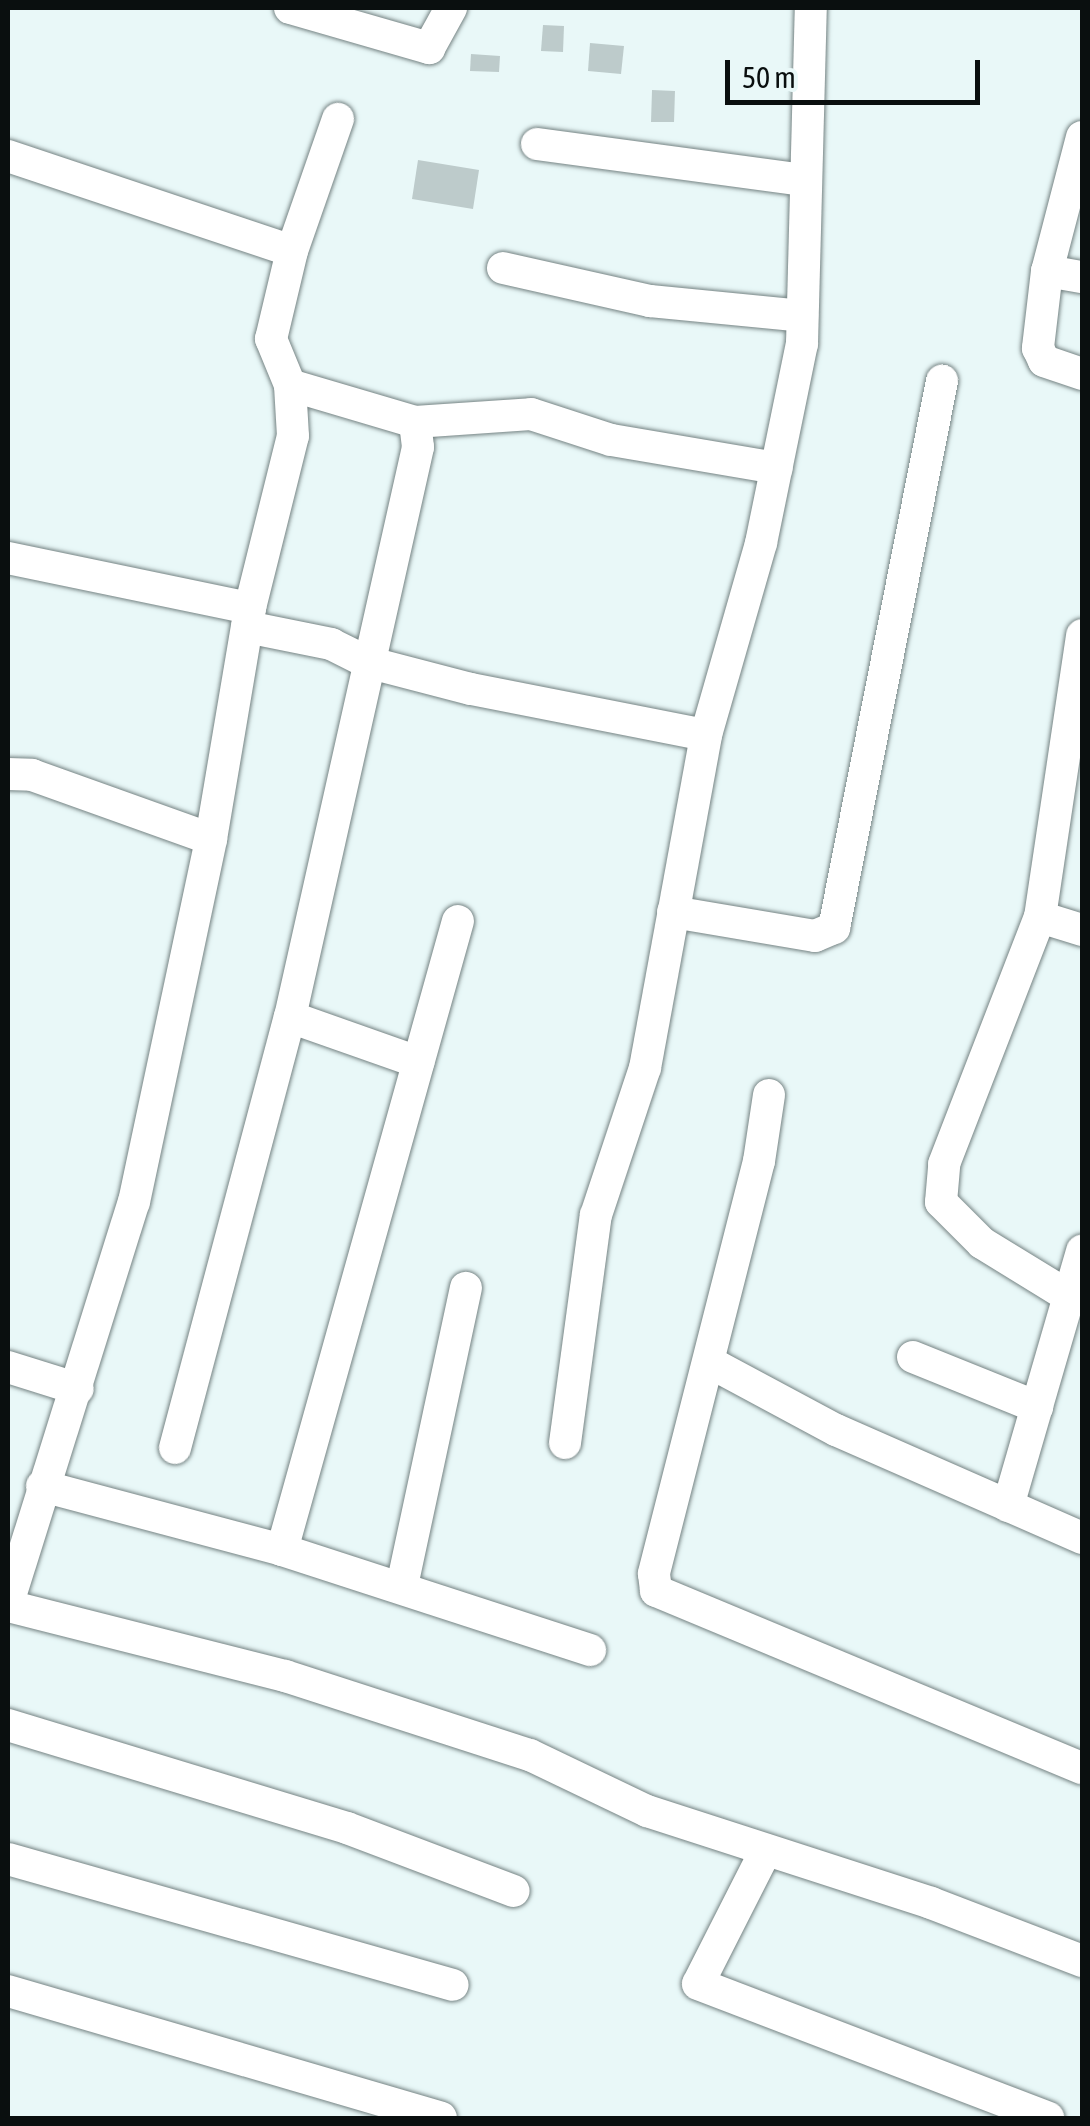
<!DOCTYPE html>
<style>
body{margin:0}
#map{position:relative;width:1090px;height:2126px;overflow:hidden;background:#e9f8f8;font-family:"Asap Condensed",sans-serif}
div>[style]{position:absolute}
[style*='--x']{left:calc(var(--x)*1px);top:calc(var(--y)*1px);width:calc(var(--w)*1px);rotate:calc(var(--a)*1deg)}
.building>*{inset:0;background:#bdcbcb}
.roads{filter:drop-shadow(0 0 2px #758383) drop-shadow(0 0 2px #758383)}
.minor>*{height:32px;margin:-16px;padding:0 16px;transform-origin:16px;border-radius:16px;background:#fff}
span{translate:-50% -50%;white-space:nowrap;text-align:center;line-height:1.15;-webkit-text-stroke:8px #e9f8f8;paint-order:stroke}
.frame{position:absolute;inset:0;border:10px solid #0a0f0f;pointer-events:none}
.scale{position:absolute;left:725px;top:60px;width:255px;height:45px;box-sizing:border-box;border:5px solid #0a0f0f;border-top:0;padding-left:12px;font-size:30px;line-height:35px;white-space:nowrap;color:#0a0f0f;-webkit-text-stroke:8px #e9f8f8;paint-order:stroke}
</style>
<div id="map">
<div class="building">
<i style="clip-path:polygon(543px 25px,564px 26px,563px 52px,541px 51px)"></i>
<i style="clip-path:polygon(590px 43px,624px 46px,621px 74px,588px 71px)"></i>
<i style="clip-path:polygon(471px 54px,500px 56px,499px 72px,470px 71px)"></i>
<i style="clip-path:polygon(652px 90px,675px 91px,674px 122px,651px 122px)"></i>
<i style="clip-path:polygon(418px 160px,479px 170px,473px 209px,412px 199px)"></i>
</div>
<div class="roads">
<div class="minor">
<i style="--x:290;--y:8;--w:145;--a:16.1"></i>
<i style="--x:429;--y:48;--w:46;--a:-61.2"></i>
<i style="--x:1082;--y:137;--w:138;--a:104.6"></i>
<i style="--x:1047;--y:271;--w:78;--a:96.7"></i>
<i style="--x:1038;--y:348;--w:14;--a:65"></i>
<i style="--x:1044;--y:361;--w:40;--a:18.9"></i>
<i style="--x:537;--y:144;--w:267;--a:7.7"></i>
<i style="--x:8;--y:156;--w:299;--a:18.5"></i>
<i style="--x:503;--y:268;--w:151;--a:12.7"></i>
<i style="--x:650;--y:301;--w:153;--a:5.6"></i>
<i style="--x:1047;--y:271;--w:36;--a:10"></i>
<i style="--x:290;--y:385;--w:130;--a:16.5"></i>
<i style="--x:415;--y:422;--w:116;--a:-3.9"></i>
<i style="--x:531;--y:414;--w:84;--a:18"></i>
<i style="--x:611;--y:440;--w:168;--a:9.6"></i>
<i style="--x:8;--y:558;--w:247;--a:11.7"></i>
<i style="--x:247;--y:627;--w:86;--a:11.4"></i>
<i style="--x:331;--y:644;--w:40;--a:26.6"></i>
<i style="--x:367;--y:662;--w:107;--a:14.6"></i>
<i style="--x:471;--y:689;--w:239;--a:11.1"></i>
<i style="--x:706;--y:735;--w:200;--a:-74"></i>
<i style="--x:761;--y:543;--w:203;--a:-78.4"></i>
<i style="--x:802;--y:344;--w:336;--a:-88.5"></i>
<i style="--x:8;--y:774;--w:24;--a:2"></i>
<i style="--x:32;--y:775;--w:190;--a:19.7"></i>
<i style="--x:673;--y:912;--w:144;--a:9.6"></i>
<i style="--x:815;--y:936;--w:21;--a:-23"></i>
<i style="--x:834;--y:928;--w:558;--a:-78.83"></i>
<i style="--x:1040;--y:917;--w:44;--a:17.2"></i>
<i style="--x:290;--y:1017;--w:136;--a:19.4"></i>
<i style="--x:769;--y:1095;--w:67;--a:98.6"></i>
<i style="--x:759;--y:1161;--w:426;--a:104.3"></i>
<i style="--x:654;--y:1574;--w:17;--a:83"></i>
<i style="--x:656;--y:1591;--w:461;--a:22.6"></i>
<i style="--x:1070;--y:1297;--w:103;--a:-148.5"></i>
<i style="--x:982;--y:1243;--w:58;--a:-135"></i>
<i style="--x:941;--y:1202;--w:38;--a:-85"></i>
<i style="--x:944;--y:1164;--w:265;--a:-68.8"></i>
<i style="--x:1040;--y:917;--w:285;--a:-81.5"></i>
<i style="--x:913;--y:1357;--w:134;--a:22"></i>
<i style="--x:709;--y:1362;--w:144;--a:28.2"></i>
<i style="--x:836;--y:1430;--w:269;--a:23.7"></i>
<i style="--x:8;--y:1367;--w:73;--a:17.4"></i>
<i style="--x:565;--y:1443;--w:230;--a:-82.3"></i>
<i style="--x:596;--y:1215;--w:155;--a:-71.6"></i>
<i style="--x:645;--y:1068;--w:339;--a:-79.6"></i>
<i style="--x:175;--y:1448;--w:446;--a:-75.1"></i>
<i style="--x:290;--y:1017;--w:584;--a:-77.34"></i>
<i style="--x:418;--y:447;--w:25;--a:-97"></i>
<i style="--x:42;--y:1486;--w:248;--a:14.9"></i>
<i style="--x:282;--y:1550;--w:324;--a:18"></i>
<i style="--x:1008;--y:1506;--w:266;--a:-73.8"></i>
<i style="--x:282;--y:1550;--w:653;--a:-74.37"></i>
<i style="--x:402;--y:1586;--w:305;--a:-77.9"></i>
<i style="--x:8;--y:1603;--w:420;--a:-72.6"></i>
<i style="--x:134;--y:1202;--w:371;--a:-78"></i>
<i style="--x:211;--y:839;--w:234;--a:-80.4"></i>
<i style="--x:250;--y:608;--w:177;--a:-76"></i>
<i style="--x:293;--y:436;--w:51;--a:-93.4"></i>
<i style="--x:290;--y:385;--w:50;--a:-112.4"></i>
<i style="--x:271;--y:339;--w:90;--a:-76.6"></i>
<i style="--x:292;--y:251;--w:140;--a:-70.8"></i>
<i style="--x:8;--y:1606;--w:286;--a:14.2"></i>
<i style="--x:285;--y:1676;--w:257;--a:17.9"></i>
<i style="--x:530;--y:1755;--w:130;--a:25.6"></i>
<i style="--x:647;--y:1811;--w:299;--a:17.9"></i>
<i style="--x:931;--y:1903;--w:162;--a:21"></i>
<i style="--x:8;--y:1725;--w:354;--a:16.9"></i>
<i style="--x:347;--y:1828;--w:178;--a:20.7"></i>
<i style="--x:766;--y:1850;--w:150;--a:116.9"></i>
<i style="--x:698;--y:1984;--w:375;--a:20.9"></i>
<i style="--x:8;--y:1859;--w:462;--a:15.8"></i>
<i style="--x:8;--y:1991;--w:451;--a:16.3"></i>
</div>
</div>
<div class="frame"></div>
<div class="scale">50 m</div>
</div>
